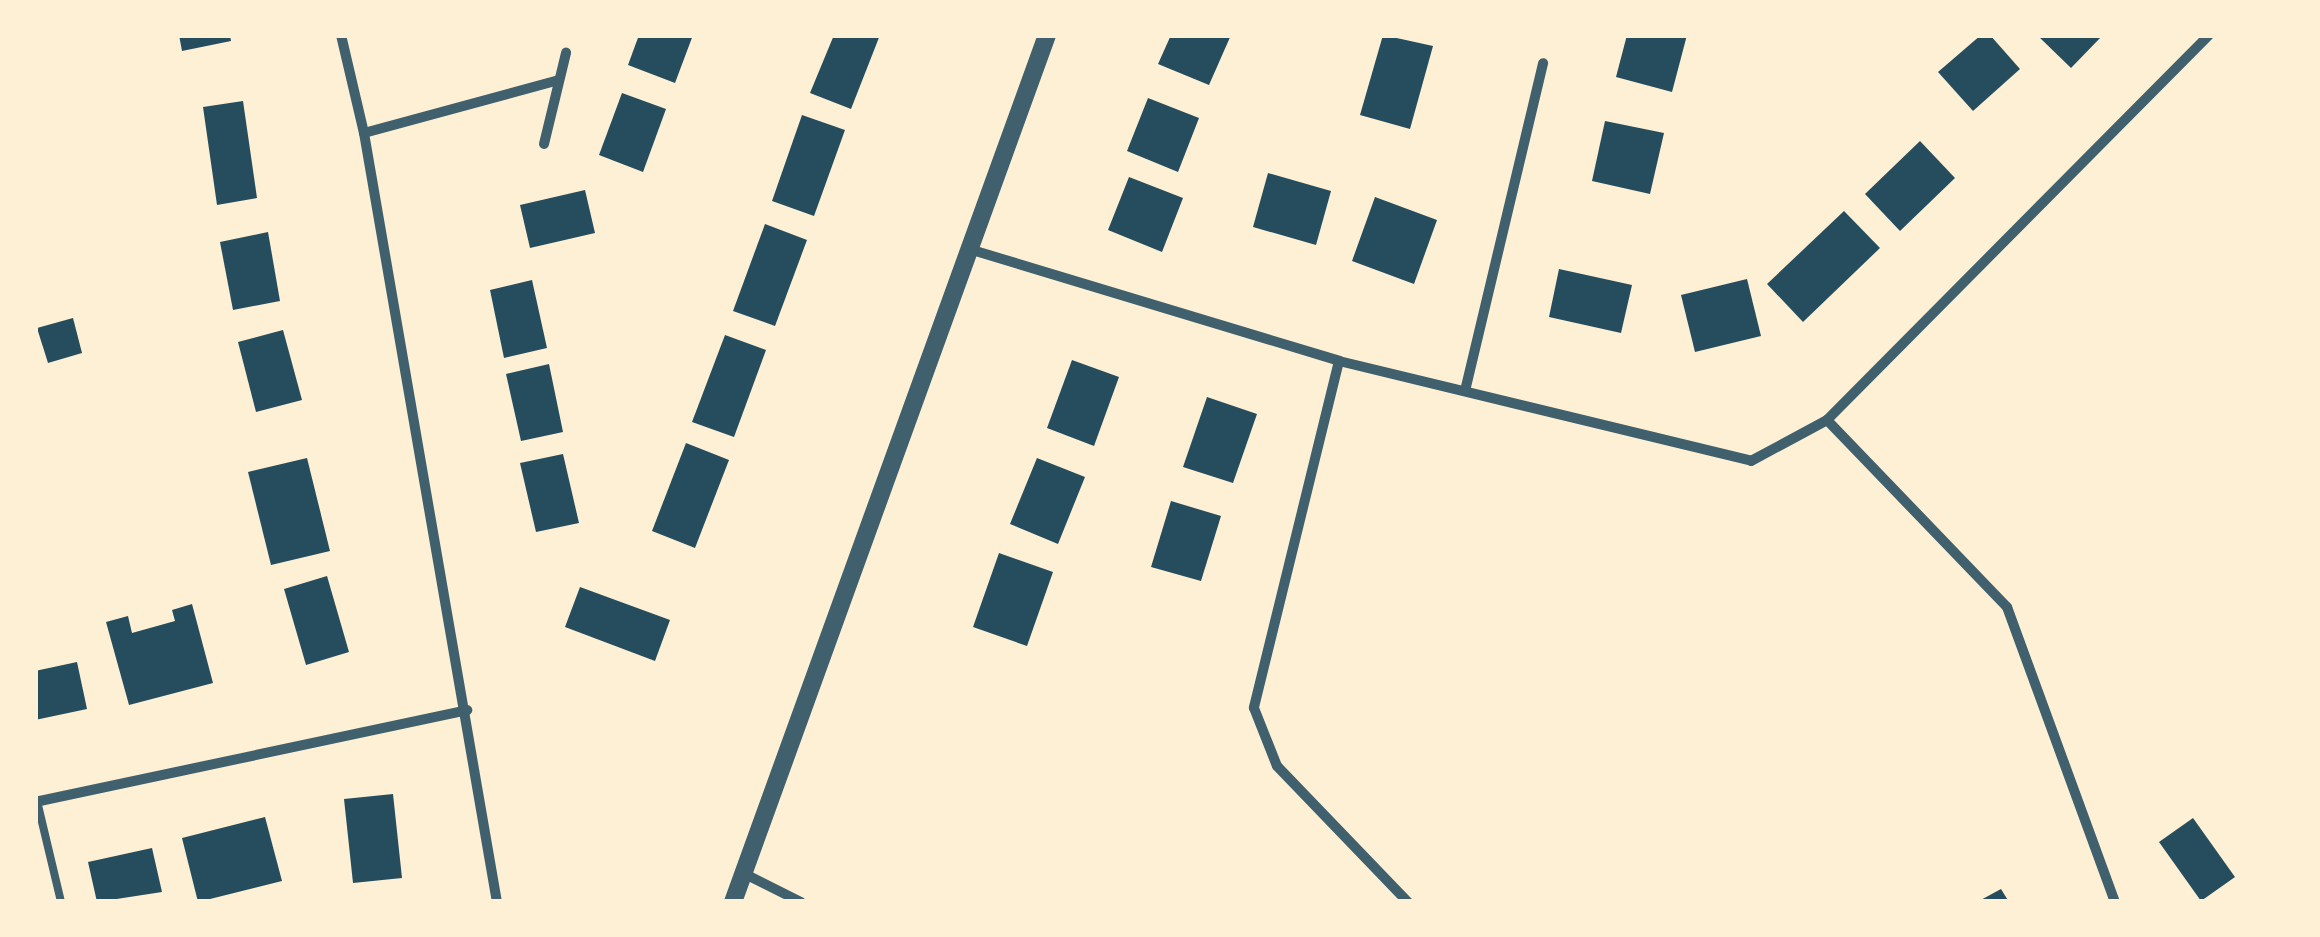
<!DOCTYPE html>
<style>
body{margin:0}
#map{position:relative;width:2320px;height:937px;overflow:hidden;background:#fdf0d5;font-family:"Exo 2",sans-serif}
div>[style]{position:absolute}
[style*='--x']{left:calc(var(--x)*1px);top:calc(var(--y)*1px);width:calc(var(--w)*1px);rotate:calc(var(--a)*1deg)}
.building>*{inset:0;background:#264d5e}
.service>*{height:8px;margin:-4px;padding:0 4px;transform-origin:4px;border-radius:4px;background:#3f606c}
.minor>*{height:10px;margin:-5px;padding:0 5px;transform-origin:5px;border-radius:5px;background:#3f606c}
.tertiary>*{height:18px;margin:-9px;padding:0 9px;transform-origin:9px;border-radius:9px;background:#3f606c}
span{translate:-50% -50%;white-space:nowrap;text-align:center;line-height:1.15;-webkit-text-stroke:8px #fdf0d5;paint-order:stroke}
.frame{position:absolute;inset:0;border:38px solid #fdf0d5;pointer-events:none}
</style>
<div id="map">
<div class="building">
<i style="clip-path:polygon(179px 35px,230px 35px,231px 41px,182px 51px)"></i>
<i style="clip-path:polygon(639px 35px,693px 35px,675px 83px,628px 65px)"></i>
<i style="clip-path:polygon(834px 35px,880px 35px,851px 109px,810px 93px)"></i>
<i style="clip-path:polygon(1171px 35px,1231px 35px,1209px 85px,1158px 64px)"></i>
<i style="clip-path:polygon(1383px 35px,1433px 46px,1410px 129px,1360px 115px)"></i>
<i style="clip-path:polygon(1627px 35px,1687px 35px,1672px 92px,1616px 77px)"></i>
<i style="clip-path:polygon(1981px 35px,1990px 35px,2020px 69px,1973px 111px,1938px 72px)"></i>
<i style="clip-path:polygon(2037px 35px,2103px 35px,2071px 68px)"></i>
<i style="clip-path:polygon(622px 93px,666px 109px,643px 172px,599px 155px)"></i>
<i style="clip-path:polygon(1148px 98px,1199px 118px,1178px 172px,1127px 151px)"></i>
<i style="clip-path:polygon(243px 101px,257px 198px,217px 205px,203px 107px)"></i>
<i style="clip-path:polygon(802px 115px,845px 130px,814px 216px,772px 201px)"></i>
<i style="clip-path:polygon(1605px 121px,1664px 133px,1650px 194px,1592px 181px)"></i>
<i style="clip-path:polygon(1920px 141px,1955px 178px,1900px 231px,1865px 194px)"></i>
<i style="clip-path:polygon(1268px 173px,1331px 191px,1316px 245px,1253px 227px)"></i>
<i style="clip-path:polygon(1129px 177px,1183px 198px,1162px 252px,1108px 230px)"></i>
<i style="clip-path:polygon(585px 190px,595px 233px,530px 248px,520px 205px)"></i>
<i style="clip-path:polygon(1375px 197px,1437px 220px,1414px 284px,1352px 261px)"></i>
<i style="clip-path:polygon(1844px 211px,1880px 248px,1803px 322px,1767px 284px)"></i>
<i style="clip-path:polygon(765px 224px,807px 240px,775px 326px,733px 311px)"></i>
<i style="clip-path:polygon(268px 232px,280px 301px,233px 310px,220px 242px)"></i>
<i style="clip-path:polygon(1559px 269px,1632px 285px,1621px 333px,1549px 317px)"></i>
<i style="clip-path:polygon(1747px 279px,1761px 336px,1695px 352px,1681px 295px)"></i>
<i style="clip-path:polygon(532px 280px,547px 348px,504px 358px,490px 290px)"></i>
<i style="clip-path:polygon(73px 318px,82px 353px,48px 363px,37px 328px)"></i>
<i style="clip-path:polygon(283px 330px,302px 400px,256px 412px,238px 342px)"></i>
<i style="clip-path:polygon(725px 335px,766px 350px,734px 437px,692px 422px)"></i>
<i style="clip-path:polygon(1072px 360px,1119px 377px,1094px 446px,1047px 428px)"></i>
<i style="clip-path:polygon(549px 364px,563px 432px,521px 441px,506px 374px)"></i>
<i style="clip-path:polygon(1207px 397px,1257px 414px,1233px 483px,1183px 467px)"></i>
<i style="clip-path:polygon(686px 443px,729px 460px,695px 548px,652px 531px)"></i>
<i style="clip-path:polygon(563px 454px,579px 523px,536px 532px,520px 463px)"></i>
<i style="clip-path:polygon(307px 458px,330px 551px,271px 565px,248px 472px)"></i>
<i style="clip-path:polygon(1037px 458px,1085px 477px,1058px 544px,1010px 524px)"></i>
<i style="clip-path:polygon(1171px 501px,1221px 516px,1201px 581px,1151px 567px)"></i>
<i style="clip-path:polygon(999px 553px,1053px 572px,1027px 646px,973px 627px)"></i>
<i style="clip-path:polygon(327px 576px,349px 652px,306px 665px,284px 589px)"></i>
<i style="clip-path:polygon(580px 587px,670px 620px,655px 661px,565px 627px)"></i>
<i style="clip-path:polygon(192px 604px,213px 683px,129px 705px,106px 622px,128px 616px,132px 633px,175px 621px,172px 610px)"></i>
<i style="clip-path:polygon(77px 662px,87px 709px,35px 720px,35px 671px)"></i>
<i style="clip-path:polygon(393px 794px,402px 878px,353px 883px,344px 799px)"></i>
<i style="clip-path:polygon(265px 817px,282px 881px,198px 902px,182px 838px)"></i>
<i style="clip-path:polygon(2193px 818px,2235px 877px,2201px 901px,2159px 842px)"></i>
<i style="clip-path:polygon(152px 848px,162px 892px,97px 902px,88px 862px)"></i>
<i style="clip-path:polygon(2001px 889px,2009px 902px,1977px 902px)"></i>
</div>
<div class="service">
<i style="--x:37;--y:801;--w:104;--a:76.6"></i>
</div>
<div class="minor">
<i style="--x:341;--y:35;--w:101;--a:76.8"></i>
<i style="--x:364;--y:133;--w:780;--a:80.19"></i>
<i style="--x:364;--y:133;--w:202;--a:-15.2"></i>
<i style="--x:544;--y:144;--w:94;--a:-76.4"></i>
<i style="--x:969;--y:249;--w:387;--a:16.8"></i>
<i style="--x:1339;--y:361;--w:424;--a:13.6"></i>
<i style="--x:1751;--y:461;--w:86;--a:-28.3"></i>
<i style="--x:1827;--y:420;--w:542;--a:-45.22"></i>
<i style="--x:1339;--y:361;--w:357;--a:103.8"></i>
<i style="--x:1254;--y:708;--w:62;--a:68.4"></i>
<i style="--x:1277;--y:766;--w:189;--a:46.1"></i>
<i style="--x:1465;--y:391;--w:337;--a:-76.6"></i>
<i style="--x:1827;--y:420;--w:260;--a:46.1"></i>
<i style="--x:2007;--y:607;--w:314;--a:69.9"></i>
<i style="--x:35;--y:802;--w:442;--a:-12"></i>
<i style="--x:743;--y:873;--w:65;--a:26.6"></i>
</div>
<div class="tertiary">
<i style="--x:733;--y:902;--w:922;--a:-70.09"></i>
</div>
<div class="frame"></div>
</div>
